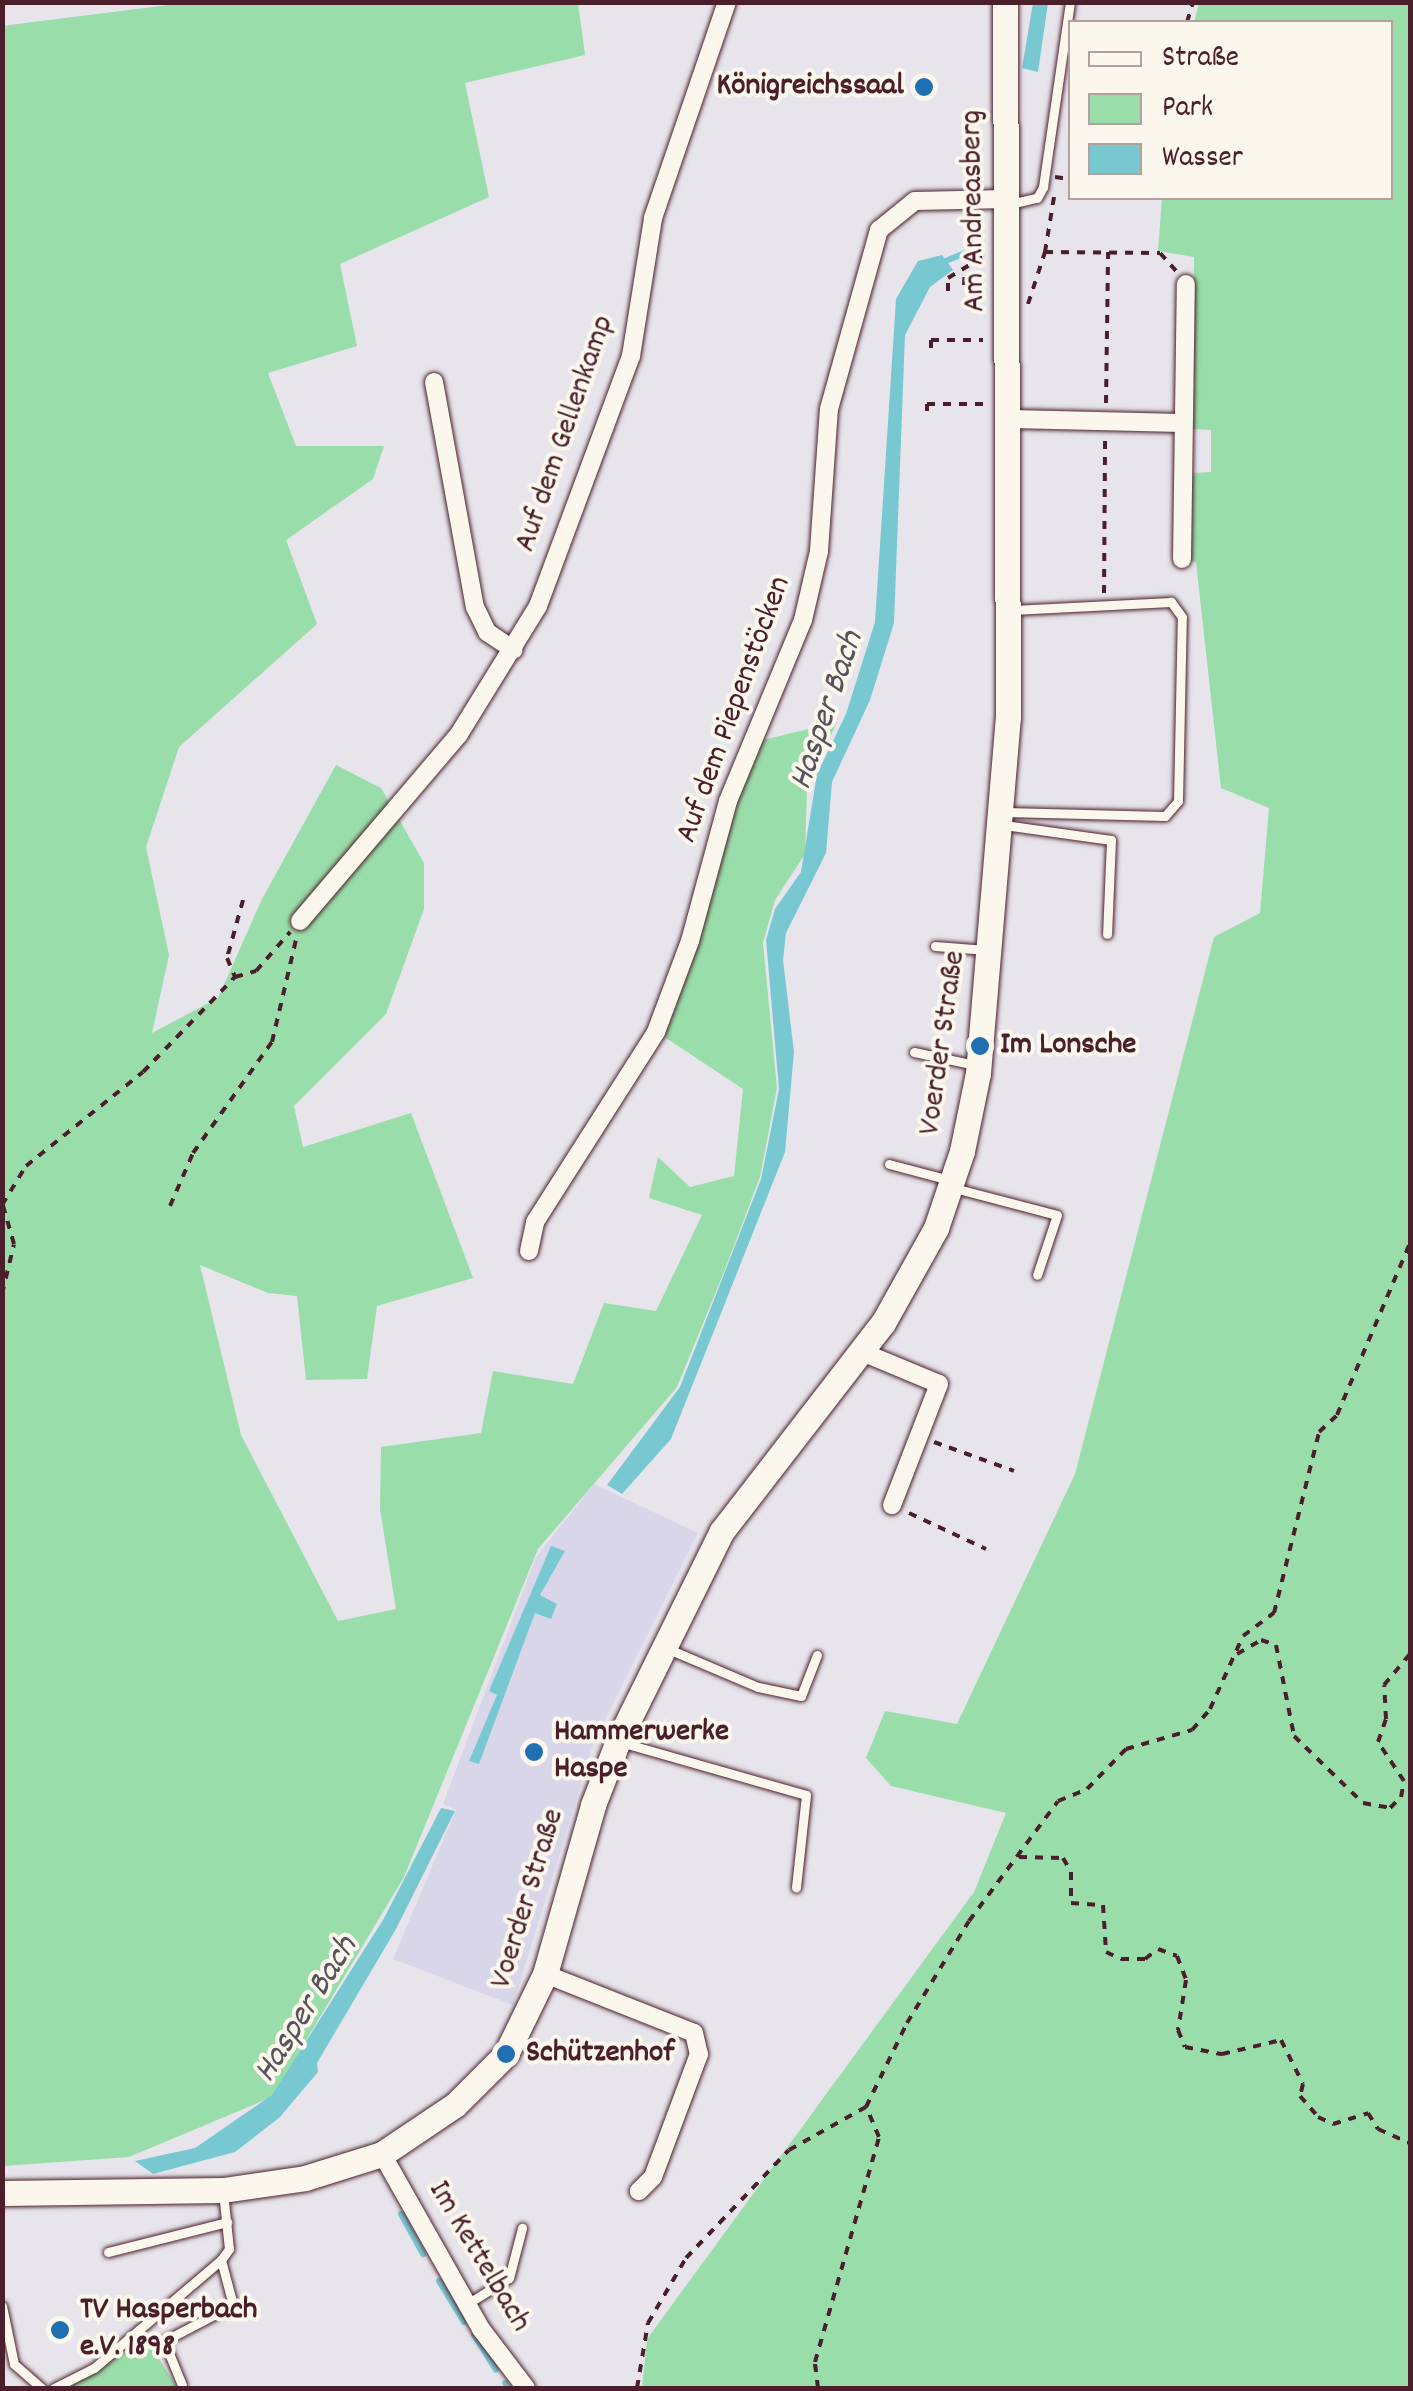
<!DOCTYPE html>
<meta charset="utf-8">
<style>
body{margin:0}
#map{position:relative;width:1413px;height:2391px;overflow:hidden;background:#e7e4eb;font-family:Dekko,sans-serif}
div>[style]{position:absolute}
[style*='--x']{left:calc(var(--x)*1px);top:calc(var(--y)*1px);width:calc(var(--w)*1px);rotate:calc(var(--a)*1deg)}
.built>*{inset:0;background:#d9d6ea}
.green>*{inset:0;background:#99deaa}
.water>*{inset:0;background:#78c8d2}
.stream>*{height:6px;margin:-3px;padding:0 3px;transform-origin:3px;border-radius:3px;background:#78c8d2}
.path>*{height:4px;margin-top:-2px;transform-origin:0;background:repeating-linear-gradient(90deg,#4a1f2b 0 8px,transparent 0 16px)}
.roads{filter:drop-shadow(0 0 2px #4a1f2b) drop-shadow(0 0 2px #4a1f2b)}
.service>*{height:9px;margin:-4.5px;padding:0 4.5px;transform-origin:4.5px;border-radius:4.5px;background:#fbf7ec}
.minor>*{height:18px;margin:-9px;padding:0 9px;transform-origin:9px;border-radius:9px;background:#fbf7ec}
.secondary>*{height:25px;margin:-12.5px;padding:0 12.5px;transform-origin:12.5px;border-radius:12.5px;background:#fbf7ec}
.dots>*{width:28px;height:28px;translate:-50% -50%;box-sizing:border-box;border:5px solid #fbf7ec;border-radius:50%}
span{translate:-50% -50%;white-space:nowrap;text-align:center;line-height:1.15;-webkit-text-stroke:8px #fbf7ec;paint-order:stroke}
.poi-label{font-size:32px;color:#4a1f2b;font-weight:700}
.right{translate:-100% -50%;text-align:right}
.left{translate:0 -50%;text-align:left}
.street-label{font-size:32px;color:#4a1f2b}
.water-label{font-size:35px;color:#58525d;font-style:italic}
.frame{position:absolute;inset:0;border:5px solid #4a1f2b;pointer-events:none}
.legend{position:absolute;left:1068px;top:20px;width:325px;height:180px;box-sizing:border-box;background:#fbf7ec;border:2px solid #b4a19f;margin:0;padding:12px 18px;list-style:none;font-size:30px;color:#4a1f2b}
.legend li{display:flex;align-items:center;gap:20px;height:50px}
.legend b{width:50px;border:2px solid #b4a19f}
</style>
<div id="map">
<div class="built">
<i style="clip-path:polygon(594px 1484px,698px 1533px,594px 1742px,513px 2005px,393px 1959px,456px 1810px,443px 1804px,536px 1557px)"></i>
</div>
<div class="green">
<i style="clip-path:polygon(192px 2px,578px 3px,585px 55px,465px 83px,489px 197px,340px 264px,357px 346px,268px 373px,296px 446px,384px 446px,373px 479px,286px 540px,317px 624px,179px 747px,146px 847px,169px 955px,152px 1033px,218px 998px,262px 899px,336px 765px,381px 788px,424px 863px,424px 909px,386px 1014px,294px 1106px,303px 1147px,411px 1113px,473px 1278px,377px 1306px,367px 1379px,306px 1380px,297px 1296px,268px 1293px,200px 1265px,241px 1435px,338px 1621px,396px 1609px,380px 1509px,381px 1447px,481px 1433px,493px 1371px,573px 1384px,604px 1303px,656px 1311px,702px 1215px,649px 1198px,658px 1157px,690px 1187px,734px 1176px,743px 1089px,660px 1034px,734px 802px,763px 740px,837px 722px,807px 789px,805px 854px,775px 900px,763px 943px,777px 1088px,760px 1177px,724px 1272px,677px 1387px,538px 1549px,404px 1877px,272px 2097px,129px 2157px,3px 2166px,2px 26px)"></i>
<i style="clip-path:polygon(1199px 3px,1410px 3px,1410px 2388px,642px 2388px,647px 2339px,974px 1892px,1006px 1813px,891px 1786px,866px 1758px,885px 1711px,957px 1724px,1075px 1474px,1214px 937px,1260px 913px,1269px 808px,1221px 788px,1196px 562px,1190px 561px,1192px 473px,1211px 472px,1211px 430px,1193px 429px,1194px 257px,1158px 251px,1162px 198px,1390px 198px,1390px 22px,1194px 22px)"></i>
<i style="clip-path:polygon(146px 2337px,177px 2388px,66px 2388px,97px 2371px)"></i>
</div>
<div class="water">
<i style="clip-path:polygon(1033px 3px,1048px 3px,1038px 72px,1022px 68px)"></i>
<i style="clip-path:polygon(942px 255px,953px 270px,930px 287px,905px 335px,894px 623px,870px 700px,832px 782px,826px 853px,786px 933px,783px 960px,794px 1052px,785px 1152px,671px 1439px,622px 1494px,607px 1485px,680px 1387px,761px 1179px,779px 1089px,766px 940px,775px 909px,801px 872px,817px 774px,846px 714px,875px 622px,896px 299px,918px 261px)"></i>
<i style="clip-path:polygon(551px 1546px,565px 1551px,540px 1595px,557px 1604px,551px 1619px,535px 1613px,479px 1764px,469px 1761px,497px 1695px,489px 1691px)"></i>
<i style="clip-path:polygon(441px 1808px,455px 1811px,396px 1929px,317px 2063px,318px 2072px,280px 2117px,235px 2152px,153px 2174px,135px 2161px,195px 2148px,272px 2095px,383px 1920px)"></i>
</div>
<div class="stream">
<i style="--x:943;--y:262;--w:27;--a:-22"></i>
<i style="--x:401;--y:2214;--w:46;--a:61.2"></i>
<i style="--x:439;--y:2281;--w:48;--a:58.6"></i>
<i style="--x:474;--y:2335;--w:41;--a:57.8"></i>
<i style="--x:505;--y:2383;--w:6;--a:59"></i>
</div>
<div class="path">
<i style="--x:1187;--y:22;--w:21;--a:-73"></i>
<i style="--x:1055;--y:177;--w:15;--a:8"></i>
<i style="--x:1054;--y:197;--w:56;--a:99.3"></i>
<i style="--x:1045;--y:252;--w:115;--a:0.5"></i>
<i style="--x:1160;--y:253;--w:24;--a:48"></i>
<i style="--x:1410;--y:262;--w:88;--a:90"></i>
<i style="--x:964;--y:285;--w:17;--a:-87"></i>
<i style="--x:948;--y:291;--w:13;--a:-90"></i>
<i style="--x:948;--y:278;--w:44;--a:-31.2"></i>
<i style="--x:1028;--y:304;--w:55;--a:-71.9"></i>
<i style="--x:931;--y:348;--w:8;--a:-90"></i>
<i style="--x:931;--y:340;--w:52;--a:0"></i>
<i style="--x:1106;--y:403;--w:151;--a:-89.2"></i>
<i style="--x:927;--y:411;--w:7;--a:-90"></i>
<i style="--x:927;--y:404;--w:58;--a:0"></i>
<i style="--x:1104;--y:593;--w:156;--a:-89.6"></i>
<i style="--x:243;--y:900;--w:60;--a:105.4"></i>
<i style="--x:227;--y:958;--w:21;--a:67"></i>
<i style="--x:235;--y:977;--w:22;--a:-16"></i>
<i style="--x:256;--y:971;--w:52;--a:-48.9"></i>
<i style="--x:2;--y:1205;--w:46;--a:-58.4"></i>
<i style="--x:26;--y:1166;--w:150;--a:-38.8"></i>
<i style="--x:143;--y:1072;--w:132;--a:-45.9"></i>
<i style="--x:170;--y:1206;--w:58;--a:-66.5"></i>
<i style="--x:193;--y:1153;--w:136;--a:-54.6"></i>
<i style="--x:272;--y:1042;--w:105;--a:-76.8"></i>
<i style="--x:2;--y:1294;--w:51;--a:-76.5"></i>
<i style="--x:14;--y:1244;--w:40;--a:-106"></i>
<i style="--x:934;--y:1442;--w:85;--a:19.9"></i>
<i style="--x:909;--y:1513;--w:85;--a:25.1"></i>
<i style="--x:1237;--y:1654;--w:28;--a:-30"></i>
<i style="--x:1261;--y:1640;--w:16;--a:18"></i>
<i style="--x:1276;--y:1645;--w:93;--a:78.8"></i>
<i style="--x:1294;--y:1736;--w:96;--a:44.2"></i>
<i style="--x:1363;--y:1803;--w:27;--a:10"></i>
<i style="--x:1390;--y:1808;--w:16;--a:-45"></i>
<i style="--x:1401;--y:1797;--w:16;--a:-79"></i>
<i style="--x:1404;--y:1781;--w:47;--a:-123.7"></i>
<i style="--x:1378;--y:1742;--w:24;--a:-71"></i>
<i style="--x:1386;--y:1719;--w:34;--a:-93"></i>
<i style="--x:1384;--y:1685;--w:40;--a:-50"></i>
<i style="--x:1019;--y:1857;--w:44;--a:1.3"></i>
<i style="--x:1063;--y:1858;--w:16;--a:60"></i>
<i style="--x:1071;--y:1872;--w:31;--a:90"></i>
<i style="--x:1071;--y:1903;--w:32;--a:4"></i>
<i style="--x:1103;--y:1905;--w:47;--a:86.3"></i>
<i style="--x:1106;--y:1952;--w:17;--a:25"></i>
<i style="--x:1121;--y:1959;--w:24;--a:0"></i>
<i style="--x:1145;--y:1959;--w:16;--a:-38"></i>
<i style="--x:1158;--y:1949;--w:20;--a:20"></i>
<i style="--x:1177;--y:1956;--w:26;--a:69"></i>
<i style="--x:1186;--y:1980;--w:51;--a:99.1"></i>
<i style="--x:1178;--y:2030;--w:18;--a:68"></i>
<i style="--x:1185;--y:2047;--w:38;--a:11"></i>
<i style="--x:1222;--y:2054;--w:61;--a:-13.3"></i>
<i style="--x:1281;--y:2040;--w:49;--a:63.4"></i>
<i style="--x:1303;--y:2084;--w:12;--a:104"></i>
<i style="--x:1300;--y:2096;--w:28;--a:49"></i>
<i style="--x:1318;--y:2117;--w:17;--a:25"></i>
<i style="--x:1333;--y:2124;--w:37;--a:-17"></i>
<i style="--x:1368;--y:2113;--w:19;--a:58"></i>
<i style="--x:1378;--y:2129;--w:35;--a:24"></i>
<i style="--x:637;--y:2388;--w:66;--a:-80.4"></i>
<i style="--x:648;--y:2323;--w:75;--a:-59.7"></i>
<i style="--x:686;--y:2258;--w:149;--a:-46.4"></i>
<i style="--x:789;--y:2150;--w:88;--a:-29.2"></i>
<i style="--x:866;--y:2107;--w:93;--a:-64"></i>
<i style="--x:907;--y:2023;--w:119;--a:-58.7"></i>
<i style="--x:969;--y:1921;--w:149;--a:-53.4"></i>
<i style="--x:1058;--y:1801;--w:31;--a:-22"></i>
<i style="--x:1087;--y:1789;--w:56;--a:-45.7"></i>
<i style="--x:1126;--y:1749;--w:69;--a:-16.1"></i>
<i style="--x:1192;--y:1730;--w:28;--a:-49"></i>
<i style="--x:1210;--y:1709;--w:80;--a:-65.7"></i>
<i style="--x:1243;--y:1636;--w:39;--a:-37"></i>
<i style="--x:1274;--y:1613;--w:187;--a:-76"></i>
<i style="--x:1319;--y:1432;--w:25;--a:-43"></i>
<i style="--x:1337;--y:1415;--w:187;--a:-67"></i>
<i style="--x:818;--y:2388;--w:26;--a:-97"></i>
<i style="--x:815;--y:2362;--w:234;--a:-74.1"></i>
<i style="--x:879;--y:2137;--w:33;--a:-113"></i>
</div>
<div class="roads">
<div class="service">
<i style="--x:1010;--y:204;--w:28;--a:-13"></i>
<i style="--x:1037;--y:198;--w:13;--a:-61"></i>
<i style="--x:1043;--y:187;--w:187;--a:-81.7"></i>
<i style="--x:1005;--y:812;--w:160;--a:1.4"></i>
<i style="--x:1165;--y:816;--w:20;--a:-49"></i>
<i style="--x:1178;--y:801;--w:184;--a:-88.8"></i>
<i style="--x:1182;--y:617;--w:19;--a:-126"></i>
<i style="--x:1171;--y:602;--w:159;--a:177.1"></i>
<i style="--x:1004;--y:825;--w:108;--a:8"></i>
<i style="--x:1111;--y:840;--w:94;--a:92.4"></i>
<i style="--x:935;--y:946;--w:52;--a:4.4"></i>
<i style="--x:914;--y:1052;--w:62;--a:12"></i>
<i style="--x:889;--y:1164;--w:62;--a:14.9"></i>
<i style="--x:954;--y:1188;--w:106;--a:14.7"></i>
<i style="--x:1057;--y:1215;--w:63;--a:108.4"></i>
<i style="--x:666;--y:1648;--w:100;--a:23"></i>
<i style="--x:758;--y:1687;--w:44;--a:11.8"></i>
<i style="--x:801;--y:1696;--w:44;--a:-68.7"></i>
<i style="--x:620;--y:1742;--w:193;--a:15.9"></i>
<i style="--x:806;--y:1795;--w:93;--a:96.2"></i>
<i style="--x:108;--y:2252;--w:123;--a:-14.1"></i>
<i style="--x:467;--y:2304;--w:49;--a:-31.8"></i>
<i style="--x:509;--y:2278;--w:52;--a:-75.4"></i>
<i style="--x:2;--y:2306;--w:59;--a:78.3"></i>
<i style="--x:14;--y:2364;--w:37;--a:41"></i>
<i style="--x:182;--y:2385;--w:48;--a:-112.2"></i>
<i style="--x:164;--y:2341;--w:78;--a:-27.6"></i>
<i style="--x:233;--y:2305;--w:47;--a:-104.9"></i>
<i style="--x:54;--y:2388;--w:45;--a:-26.6"></i>
<i style="--x:94;--y:2368;--w:167;--a:-40.4"></i>
<i style="--x:221;--y:2260;--w:14;--a:-54"></i>
<i style="--x:229;--y:2249;--w:57;--a:-96"></i>
</div>
<div class="minor">
<i style="--x:434;--y:382;--w:229;--a:79.7"></i>
<i style="--x:475;--y:607;--w:28;--a:64"></i>
<i style="--x:487;--y:632;--w:32;--a:34"></i>
<i style="--x:1010;--y:419;--w:173;--a:1.3"></i>
<i style="--x:1182;--y:559;--w:275;--a:-89.2"></i>
<i style="--x:300;--y:921;--w:245;--a:-49.6"></i>
<i style="--x:459;--y:734;--w:150;--a:-58.3"></i>
<i style="--x:538;--y:606;--w:267;--a:-69.6"></i>
<i style="--x:631;--y:356;--w:140;--a:-80.9"></i>
<i style="--x:653;--y:218;--w:228;--a:-71.1"></i>
<i style="--x:529;--y:1251;--w:30;--a:-78"></i>
<i style="--x:535;--y:1222;--w:225;--a:-57.5"></i>
<i style="--x:656;--y:1032;--w:97;--a:-69.5"></i>
<i style="--x:690;--y:941;--w:145;--a:-74.8"></i>
<i style="--x:728;--y:801;--w:196;--a:-67.5"></i>
<i style="--x:803;--y:620;--w:71;--a:-76.9"></i>
<i style="--x:819;--y:551;--w:142;--a:-86"></i>
<i style="--x:829;--y:409;--w:186;--a:-74.4"></i>
<i style="--x:879;--y:230;--w:46;--a:-38.9"></i>
<i style="--x:915;--y:201;--w:91;--a:-1.3"></i>
<i style="--x:862;--y:1352;--w:83;--a:22.6"></i>
<i style="--x:939;--y:1384;--w:130;--a:111.2"></i>
<i style="--x:545;--y:1974;--w:160;--a:21.6"></i>
<i style="--x:694;--y:2033;--w:22;--a:77"></i>
<i style="--x:699;--y:2054;--w:131;--a:110.5"></i>
<i style="--x:653;--y:2177;--w:20;--a:135"></i>
<i style="--x:382;--y:2154;--w:201;--a:60.5"></i>
<i style="--x:481;--y:2329;--w:74;--a:52.7"></i>
</div>
<div class="secondary">
<i style="--x:2;--y:2193;--w:221;--a:-0.8"></i>
<i style="--x:223;--y:2190;--w:83;--a:-8.3"></i>
<i style="--x:305;--y:2178;--w:81;--a:-17.3"></i>
<i style="--x:382;--y:2154;--w:88;--a:-33.9"></i>
<i style="--x:455;--y:2105;--w:72;--a:-45"></i>
<i style="--x:506;--y:2054;--w:89;--a:-64"></i>
<i style="--x:545;--y:1974;--w:176;--a:-74.1"></i>
<i style="--x:593;--y:1805;--w:69;--a:-68.7"></i>
<i style="--x:618;--y:1741;--w:234;--a:-63.7"></i>
<i style="--x:722;--y:1531;--w:263;--a:-52.3"></i>
<i style="--x:883;--y:1323;--w:109;--a:-60.8"></i>
<i style="--x:936;--y:1228;--w:81;--a:-71.3"></i>
<i style="--x:962;--y:1151;--w:80;--a:-78.4"></i>
<i style="--x:978;--y:1073;--w:356;--a:-85.2"></i>
<i style="--x:1008;--y:718;--w:716;--a:-90.24"></i>
</div>
</div>
<div class="dots">
<i style="left:924px;top:87px;background:#1f6fb2"></i>
<i style="left:980px;top:1046px;background:#1f6fb2"></i>
<i style="left:534px;top:1752px;background:#1f6fb2"></i>
<i style="left:506px;top:2054px;background:#1f6fb2"></i>
<i style="left:60px;top:2330px;background:#1f6fb2"></i>
</div>
<div class="poi-label">
<span class="right" style="left:904px;top:87px">Königreichssaal</span>
<span class="left" style="left:1000px;top:1046px">Im Lonsche</span>
<span class="left" style="left:554px;top:1752px">Hammerwerke<br>Haspe</span>
<span class="left" style="left:526px;top:2054px">Schützenhof</span>
<span class="left" style="left:80px;top:2330px">TV Hasperbach<br>e.V. 1898</span>
</div>
<div class="street-label">
<span style="left:975px;top:211px;rotate:-91deg">Am Andreasberg</span>
<span style="left:566px;top:434px;rotate:-71deg">Auf dem Gellenkamp</span>
<span style="left:735px;top:710px;rotate:-70deg">Auf dem Piepenstöcken</span>
<span style="left:944px;top:1043px;rotate:-82deg">Voerder Straße</span>
<span style="left:529px;top:1899px;rotate:-73deg">Voerder Straße</span>
<span style="left:478px;top:2257px;rotate:59deg">Im Kettelbach</span>
</div>
<div class="water-label">
<span style="left:828px;top:711px;rotate:-71deg">Hasper Bach</span>
<span style="left:307px;top:2010px;rotate:-58deg">Hasper Bach</span>
</div>
<div class="frame"></div>
<ul class="legend">
<li><b style="height:12px;background:#fbf7ec"></b>Straße</li>
<li><b style="height:28px;background:#99deaa"></b>Park</li>
<li><b style="height:28px;background:#78c8d2"></b>Wasser</li>
</ul>
</div>
